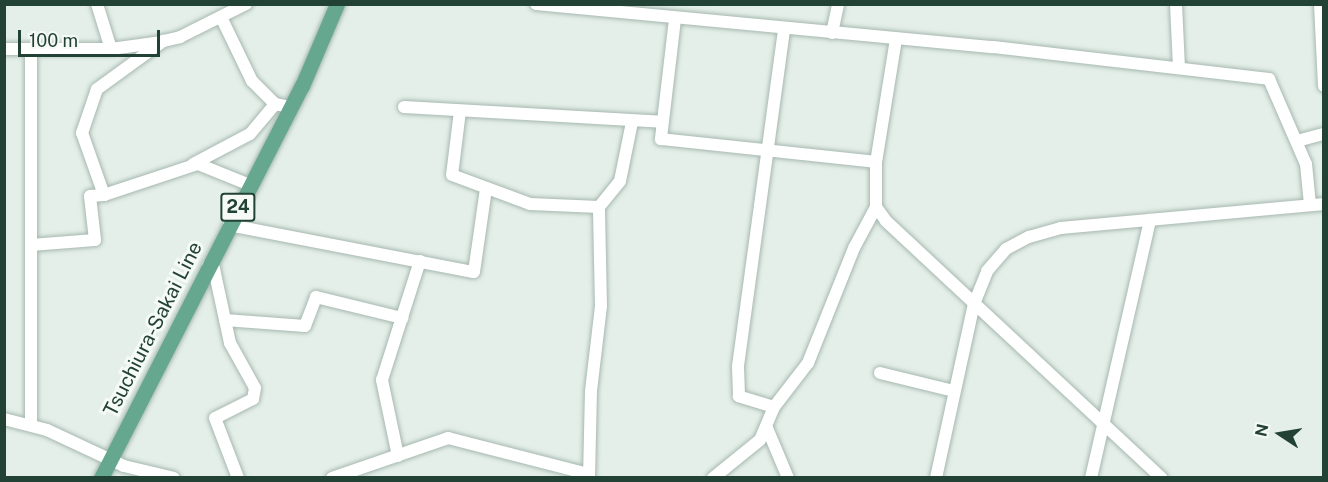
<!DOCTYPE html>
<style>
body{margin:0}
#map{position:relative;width:1328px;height:482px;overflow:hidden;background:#e4efe9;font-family:"Public Sans",sans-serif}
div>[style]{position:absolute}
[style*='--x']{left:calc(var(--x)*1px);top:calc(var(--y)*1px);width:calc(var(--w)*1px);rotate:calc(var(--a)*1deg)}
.roads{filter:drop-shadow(0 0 2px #a6b8b0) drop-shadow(0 0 2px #a6b8b0)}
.minor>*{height:12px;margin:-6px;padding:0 6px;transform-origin:6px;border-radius:6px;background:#fff}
.major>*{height:15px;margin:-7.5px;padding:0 7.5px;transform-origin:7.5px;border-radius:7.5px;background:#66a790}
span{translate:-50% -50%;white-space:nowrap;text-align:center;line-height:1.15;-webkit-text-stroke:6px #f5faf7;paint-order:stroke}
.shield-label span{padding:2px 4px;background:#f5faf7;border:2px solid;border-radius:4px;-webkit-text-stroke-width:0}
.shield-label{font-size:18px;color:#224236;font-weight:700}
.street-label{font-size:20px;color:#224236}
.frame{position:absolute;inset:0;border:6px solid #224236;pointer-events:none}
.north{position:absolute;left:1250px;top:404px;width:60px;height:60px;-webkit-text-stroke:4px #f5faf7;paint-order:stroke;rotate:282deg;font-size:16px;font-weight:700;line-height:24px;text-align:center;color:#224236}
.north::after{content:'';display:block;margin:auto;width:21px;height:27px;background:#224236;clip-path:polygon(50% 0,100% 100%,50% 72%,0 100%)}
.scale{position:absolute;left:18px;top:30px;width:142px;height:27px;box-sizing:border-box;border:3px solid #224236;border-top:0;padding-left:8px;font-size:18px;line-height:21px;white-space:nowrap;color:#224236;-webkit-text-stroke:4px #f5faf7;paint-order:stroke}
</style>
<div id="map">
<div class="roads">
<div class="minor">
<i style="--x:97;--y:4;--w:47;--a:72.7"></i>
<i style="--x:536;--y:4;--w:459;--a:5.4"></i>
<i style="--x:993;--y:47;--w:278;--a:6.6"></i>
<i style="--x:1269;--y:79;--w:93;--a:66.5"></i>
<i style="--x:1306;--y:164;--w:41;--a:84.4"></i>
<i style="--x:1176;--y:4;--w:64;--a:87.3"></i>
<i style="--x:1320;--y:4;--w:82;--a:87.2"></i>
<i style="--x:221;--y:17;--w:71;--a:64.2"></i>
<i style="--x:252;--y:81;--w:33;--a:45"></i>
<i style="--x:675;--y:19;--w:121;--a:96.7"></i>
<i style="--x:661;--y:139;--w:216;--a:6.1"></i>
<i style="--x:832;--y:33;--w:30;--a:-78"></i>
<i style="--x:896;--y:39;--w:125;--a:99.2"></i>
<i style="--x:876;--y:162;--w:45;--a:90"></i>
<i style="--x:876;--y:207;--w:17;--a:54"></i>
<i style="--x:886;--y:221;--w:377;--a:43"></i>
<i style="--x:4;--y:49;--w:107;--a:0"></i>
<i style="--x:111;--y:49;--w:44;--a:-7.8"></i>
<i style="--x:155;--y:43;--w:26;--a:-13"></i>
<i style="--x:180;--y:37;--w:74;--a:-26.6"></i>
<i style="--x:31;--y:50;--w:374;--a:90"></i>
<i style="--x:404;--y:107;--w:258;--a:3.3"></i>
<i style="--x:460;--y:111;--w:64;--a:97.1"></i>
<i style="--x:452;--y:175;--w:83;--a:20.4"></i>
<i style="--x:530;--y:204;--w:69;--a:2.5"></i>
<i style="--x:1297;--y:141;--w:28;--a:-15"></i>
<i style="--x:193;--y:164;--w:64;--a:-27.8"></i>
<i style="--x:250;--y:134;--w:39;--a:-50"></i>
<i style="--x:275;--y:104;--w:16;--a:11"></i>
<i style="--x:104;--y:195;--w:99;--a:-18.3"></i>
<i style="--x:198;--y:164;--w:56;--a:22"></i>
<i style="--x:229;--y:225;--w:249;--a:10.9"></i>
<i style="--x:474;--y:272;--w:84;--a:-81.8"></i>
<i style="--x:31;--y:245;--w:64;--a:-4.5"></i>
<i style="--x:95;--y:240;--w:44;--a:-96.5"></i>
<i style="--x:90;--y:196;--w:14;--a:-4"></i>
<i style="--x:104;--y:195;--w:66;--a:-109.5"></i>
<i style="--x:82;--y:133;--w:46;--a:-71.2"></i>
<i style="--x:97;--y:89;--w:82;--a:-36"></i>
<i style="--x:208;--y:266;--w:7;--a:27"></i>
<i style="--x:214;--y:269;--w:76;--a:77.8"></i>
<i style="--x:230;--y:343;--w:51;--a:60.9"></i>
<i style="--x:255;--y:388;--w:11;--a:100"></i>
<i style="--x:253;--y:399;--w:42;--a:153.4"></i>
<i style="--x:215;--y:418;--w:64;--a:69"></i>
<i style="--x:225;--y:320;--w:80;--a:4.3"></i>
<i style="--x:305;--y:326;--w:31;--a:-69"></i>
<i style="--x:316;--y:297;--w:89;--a:13.7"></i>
<i style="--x:880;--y:373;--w:76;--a:13.7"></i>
<i style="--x:774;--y:407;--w:37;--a:-163"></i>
<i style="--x:739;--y:396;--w:30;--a:-92"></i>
<i style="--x:738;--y:366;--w:340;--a:-82.2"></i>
<i style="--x:4;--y:419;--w:44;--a:14.3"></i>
<i style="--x:47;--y:430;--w:85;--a:25.1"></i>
<i style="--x:124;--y:466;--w:51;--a:13.5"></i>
<i style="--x:767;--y:428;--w:54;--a:67.2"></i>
<i style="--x:398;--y:456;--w:78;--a:-101.9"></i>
<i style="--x:382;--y:380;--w:125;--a:-72.3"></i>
<i style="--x:332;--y:478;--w:123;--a:-19"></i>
<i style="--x:448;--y:438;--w:145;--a:14.4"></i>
<i style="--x:589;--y:478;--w:87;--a:-88.7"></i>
<i style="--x:591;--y:391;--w:86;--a:-83.3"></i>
<i style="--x:601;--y:306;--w:99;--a:-91.2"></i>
<i style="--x:599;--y:207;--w:33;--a:-51"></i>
<i style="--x:620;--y:181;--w:60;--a:-78.5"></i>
<i style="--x:713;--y:478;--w:60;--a:-39"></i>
<i style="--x:760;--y:440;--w:36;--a:-67"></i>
<i style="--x:774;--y:407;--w:56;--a:-52.3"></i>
<i style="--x:808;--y:363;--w:124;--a:-68.2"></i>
<i style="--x:854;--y:248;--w:47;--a:-61.8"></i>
<i style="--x:936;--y:478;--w:178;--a:-77.7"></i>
<i style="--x:974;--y:304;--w:35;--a:-68"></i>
<i style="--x:987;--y:271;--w:29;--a:-49"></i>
<i style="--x:1006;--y:249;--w:26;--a:-28"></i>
<i style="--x:1029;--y:237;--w:33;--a:-16"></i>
<i style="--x:1061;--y:228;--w:264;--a:-5.2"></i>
<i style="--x:1091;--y:478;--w:265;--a:-77.1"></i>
</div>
<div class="major">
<i style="--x:101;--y:478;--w:441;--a:-62.9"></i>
<i style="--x:302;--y:86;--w:89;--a:-66.9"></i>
</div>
</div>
<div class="shield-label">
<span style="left:238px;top:207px">24</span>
</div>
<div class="street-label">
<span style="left:153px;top:329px;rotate:-63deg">Tsuchiura-Sakai Line</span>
</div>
<div class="frame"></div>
<div class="north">N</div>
<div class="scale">100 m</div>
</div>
